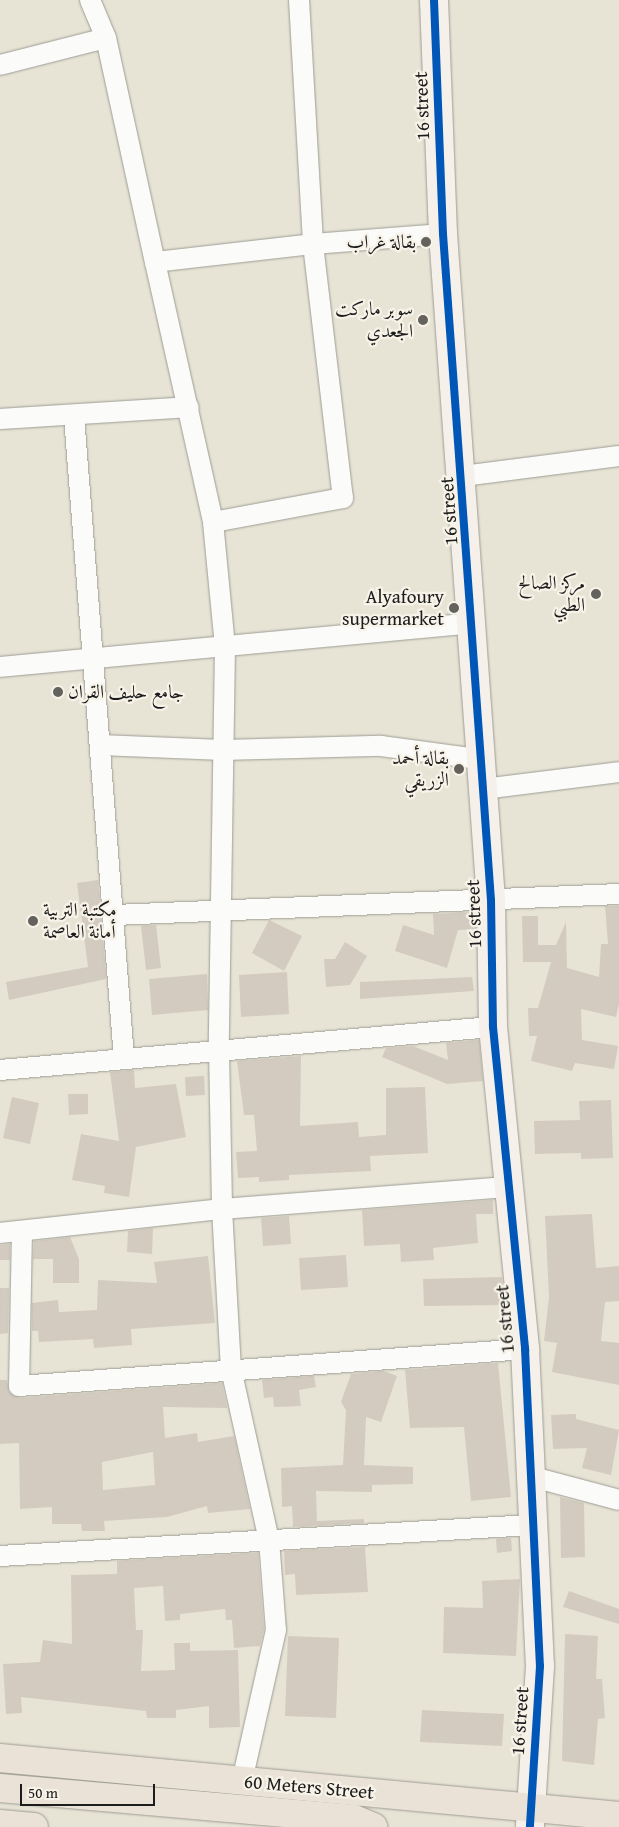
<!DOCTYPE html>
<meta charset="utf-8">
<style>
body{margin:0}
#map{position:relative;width:619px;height:1827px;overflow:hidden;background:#e7e4d6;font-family:"Gentium Book Plus",Amiri,serif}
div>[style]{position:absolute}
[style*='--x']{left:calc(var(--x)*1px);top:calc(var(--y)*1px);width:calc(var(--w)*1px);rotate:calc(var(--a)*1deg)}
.building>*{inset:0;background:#d3cbbf}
.roads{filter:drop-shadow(0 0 1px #9e9c94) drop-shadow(0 0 1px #9e9c94)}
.street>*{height:20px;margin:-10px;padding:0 10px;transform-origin:10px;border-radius:10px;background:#fbfbf9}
.secondary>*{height:28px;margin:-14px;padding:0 14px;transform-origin:14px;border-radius:14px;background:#f5f1ea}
.primary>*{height:28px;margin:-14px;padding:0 14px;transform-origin:14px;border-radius:14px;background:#eae2d6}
.highway>*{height:28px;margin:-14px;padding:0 14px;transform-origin:14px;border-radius:14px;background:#eae2d6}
.cycleway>*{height:8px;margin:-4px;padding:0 4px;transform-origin:4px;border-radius:4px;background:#0057b8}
.dots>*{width:14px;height:14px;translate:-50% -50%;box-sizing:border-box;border:2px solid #f7f3e8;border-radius:50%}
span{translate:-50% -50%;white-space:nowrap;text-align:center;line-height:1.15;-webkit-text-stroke:4.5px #f7f3e8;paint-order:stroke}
.street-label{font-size:19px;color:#1c1c1c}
.poi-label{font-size:19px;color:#1c1c1c}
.right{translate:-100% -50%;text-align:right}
.left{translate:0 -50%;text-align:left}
.scale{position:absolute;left:20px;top:1784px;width:135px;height:22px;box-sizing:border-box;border:2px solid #1c1c1c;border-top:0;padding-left:6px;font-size:15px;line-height:18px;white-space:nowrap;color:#1c1c1c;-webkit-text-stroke:4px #f7f3e8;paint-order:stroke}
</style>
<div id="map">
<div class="building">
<i style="clip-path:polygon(98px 880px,106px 979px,9px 1000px,6px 982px,88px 967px,77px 883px)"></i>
<i style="clip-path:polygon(605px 906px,619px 906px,619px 1004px,616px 1017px,581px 1009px,582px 1040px,618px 1046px,614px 1069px,575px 1063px,572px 1071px,531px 1061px,537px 1036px,529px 1036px,528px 1008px,538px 1008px,551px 962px,523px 962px,522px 916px,538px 916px,538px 945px,556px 945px,566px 922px,567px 968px,599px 977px,601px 944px,608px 944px)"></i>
<i style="clip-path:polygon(474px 912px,476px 929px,458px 930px,447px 968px,395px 951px,403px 925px,434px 935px,433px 914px)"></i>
<i style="clip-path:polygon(269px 920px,302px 936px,284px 971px,252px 953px)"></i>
<i style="clip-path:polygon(156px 925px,161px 968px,146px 970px,141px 926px)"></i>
<i style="clip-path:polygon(345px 942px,367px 956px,350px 985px,326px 987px,324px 959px,335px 959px)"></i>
<i style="clip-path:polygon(287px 972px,289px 1014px,241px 1017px,239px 975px)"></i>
<i style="clip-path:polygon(207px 974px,208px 1010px,152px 1015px,149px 979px)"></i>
<i style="clip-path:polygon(472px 977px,474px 991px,360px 999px,360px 982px)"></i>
<i style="clip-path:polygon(479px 1040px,483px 1081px,447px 1084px,382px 1057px,386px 1048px,413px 1046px,448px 1060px,446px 1043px)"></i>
<i style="clip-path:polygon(301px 1056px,300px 1126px,358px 1122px,359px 1137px,386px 1135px,386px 1088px,425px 1087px,428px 1153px,370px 1156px,371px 1171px,289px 1175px,289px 1180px,259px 1182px,259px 1177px,238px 1178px,236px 1152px,257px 1151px,254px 1115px,244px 1115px,237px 1061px)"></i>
<i style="clip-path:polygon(134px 1070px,135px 1088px,176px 1084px,186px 1137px,136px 1147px,129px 1197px,104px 1193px,105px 1186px,72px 1180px,81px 1134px,119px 1141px,110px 1072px)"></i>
<i style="clip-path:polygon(204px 1076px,205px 1095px,186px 1096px,185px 1077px)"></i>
<i style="clip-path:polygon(68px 1094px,88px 1094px,88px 1114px,69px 1115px)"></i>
<i style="clip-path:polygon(12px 1097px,39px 1103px,30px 1144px,3px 1138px)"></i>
<i style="clip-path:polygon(611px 1100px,613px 1158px,581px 1159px,581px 1153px,535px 1154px,534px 1121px,580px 1120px,579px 1101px)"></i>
<i style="clip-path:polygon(493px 1200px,493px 1214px,476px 1214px,478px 1243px,433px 1248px,434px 1260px,401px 1262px,400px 1244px,364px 1246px,362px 1210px)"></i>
<i style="clip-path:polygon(592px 1214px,596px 1268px,619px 1266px,619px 1301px,605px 1302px,601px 1341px,619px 1343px,619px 1385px,552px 1372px,557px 1343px,544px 1341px,549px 1297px,545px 1216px)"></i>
<i style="clip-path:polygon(289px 1216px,291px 1244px,263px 1246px,261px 1218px)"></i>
<i style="clip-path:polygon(153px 1228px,152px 1254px,127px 1252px,128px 1231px)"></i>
<i style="clip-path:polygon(70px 1237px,79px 1259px,79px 1283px,53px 1283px,53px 1259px,33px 1259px,34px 1241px)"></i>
<i style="clip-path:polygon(10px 1244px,10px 1260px,0 1260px,0 1245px)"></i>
<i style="clip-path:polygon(346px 1255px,348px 1287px,301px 1290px,299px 1258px)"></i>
<i style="clip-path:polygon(208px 1256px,215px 1323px,131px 1329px,132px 1345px,94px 1348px,93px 1339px,39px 1342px,38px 1331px,32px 1331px,32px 1303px,58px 1300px,59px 1312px,97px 1310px,98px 1280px,157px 1283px,154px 1262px)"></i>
<i style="clip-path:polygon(502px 1277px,504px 1305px,424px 1306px,423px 1279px)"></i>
<i style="clip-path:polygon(0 1288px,9px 1288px,8px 1333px,0 1334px)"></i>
<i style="clip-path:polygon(498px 1363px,511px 1497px,471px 1501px,464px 1427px,410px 1428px,405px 1370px)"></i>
<i style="clip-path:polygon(384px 1371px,397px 1376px,381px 1422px,366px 1417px,364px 1465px,413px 1467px,413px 1484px,372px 1485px,372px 1492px,316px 1491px,317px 1521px,364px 1519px,364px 1523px,293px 1527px,292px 1506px,282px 1507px,281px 1468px,343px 1465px,346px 1410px,341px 1402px,351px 1374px)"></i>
<i style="clip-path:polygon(314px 1376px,316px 1387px,299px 1390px,301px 1406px,274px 1407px,273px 1397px,264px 1398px,262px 1380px)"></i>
<i style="clip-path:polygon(evenodd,0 1380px,7px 1380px,9px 1392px,20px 1398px,222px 1383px,227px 1408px,163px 1407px,165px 1438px,197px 1433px,198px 1442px,234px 1436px,250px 1509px,208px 1513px,207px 1506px,167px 1517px,104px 1521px,105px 1531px,82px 1531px,81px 1524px,52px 1524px,52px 1507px,20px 1509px,19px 1443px,0 1444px,0 1380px,153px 1452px,155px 1485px,103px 1490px,102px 1462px,153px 1452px)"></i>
<i style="clip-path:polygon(576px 1414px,576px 1419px,619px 1430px,611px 1475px,582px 1468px,587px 1448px,553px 1449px,551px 1415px)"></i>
<i style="clip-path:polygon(560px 1497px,584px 1503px,585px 1557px,561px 1558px)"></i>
<i style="clip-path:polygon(511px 1538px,512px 1551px,497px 1553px,496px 1539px)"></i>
<i style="clip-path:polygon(365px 1547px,368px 1592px,296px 1595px,295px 1574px,285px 1575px,284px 1551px)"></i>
<i style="clip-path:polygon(258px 1553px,264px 1629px,260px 1646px,234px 1648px,232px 1620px,226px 1620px,225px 1609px,180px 1614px,180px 1620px,165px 1621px,163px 1586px,134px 1588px,136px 1630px,143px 1630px,141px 1671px,175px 1670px,174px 1643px,190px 1643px,190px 1651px,238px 1650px,240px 1727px,209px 1728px,209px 1706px,176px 1710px,176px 1718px,147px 1718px,146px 1711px,21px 1697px,22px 1713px,6px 1714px,3px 1664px,40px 1662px,43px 1640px,72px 1644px,71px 1575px,117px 1574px,117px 1561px)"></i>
<i style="clip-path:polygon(520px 1579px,516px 1656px,443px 1653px,444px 1607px,483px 1608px,482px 1581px)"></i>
<i style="clip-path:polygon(569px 1591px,619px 1609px,619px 1624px,563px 1607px)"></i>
<i style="clip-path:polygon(565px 1634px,598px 1636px,596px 1679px,602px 1679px,605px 1718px,598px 1719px,594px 1765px,562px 1761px)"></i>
<i style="clip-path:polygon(288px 1636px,339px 1638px,336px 1718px,285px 1716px)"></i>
<i style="clip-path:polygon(422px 1710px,504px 1714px,502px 1746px,420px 1742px)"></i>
</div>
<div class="roads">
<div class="street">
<i style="--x:90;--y:0;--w:41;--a:67.2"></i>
<i style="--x:106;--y:38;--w:229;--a:77.7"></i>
<i style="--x:155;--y:262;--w:159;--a:-6.5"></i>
<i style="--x:313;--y:244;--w:256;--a:83.3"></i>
<i style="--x:343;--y:498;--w:132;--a:169.5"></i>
<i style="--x:299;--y:0;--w:244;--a:86.7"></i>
<i style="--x:313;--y:244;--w:130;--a:-4.4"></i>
<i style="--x:0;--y:65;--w:109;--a:-14.3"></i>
<i style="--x:155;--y:262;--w:266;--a:77.4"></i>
<i style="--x:213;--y:522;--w:126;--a:84.5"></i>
<i style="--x:225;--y:647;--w:403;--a:90.9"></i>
<i style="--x:219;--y:1050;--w:159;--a:88.9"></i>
<i style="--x:222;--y:1209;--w:160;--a:86.8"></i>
<i style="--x:231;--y:1369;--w:175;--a:77.5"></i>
<i style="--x:269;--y:1540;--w:90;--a:85.6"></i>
<i style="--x:276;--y:1630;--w:155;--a:102.7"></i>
<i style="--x:74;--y:416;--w:644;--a:85.55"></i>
<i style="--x:0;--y:419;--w:189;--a:-3.6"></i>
<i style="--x:463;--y:476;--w:157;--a:-7.3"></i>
<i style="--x:0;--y:667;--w:475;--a:-5.3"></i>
<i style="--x:100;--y:745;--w:123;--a:2.3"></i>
<i style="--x:223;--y:750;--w:158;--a:-1.5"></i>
<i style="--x:381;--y:746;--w:99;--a:7.6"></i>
<i style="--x:483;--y:789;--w:137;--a:-7.1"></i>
<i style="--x:114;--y:915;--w:505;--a:-2.38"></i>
<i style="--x:0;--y:1070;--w:495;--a:-5"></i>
<i style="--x:22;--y:1231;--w:155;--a:91.1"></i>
<i style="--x:19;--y:1386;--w:507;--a:-4.18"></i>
<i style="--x:0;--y:1233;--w:223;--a:-6.2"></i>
<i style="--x:222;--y:1209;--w:289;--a:-4.4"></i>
<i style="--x:529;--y:1476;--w:93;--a:14.9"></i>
<i style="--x:0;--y:1556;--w:532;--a:-3.34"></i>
</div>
<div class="secondary">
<i style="--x:434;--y:0;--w:234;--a:87.8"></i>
<i style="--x:443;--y:234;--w:668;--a:85.88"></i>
<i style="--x:491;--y:900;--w:127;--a:89.1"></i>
<i style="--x:493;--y:1027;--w:324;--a:84.3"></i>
<i style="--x:525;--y:1349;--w:317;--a:87.3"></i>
<i style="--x:540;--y:1666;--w:161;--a:93.6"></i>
</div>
<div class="primary">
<i style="--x:0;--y:1758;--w:622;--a:5.35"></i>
</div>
<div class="highway">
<i style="--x:0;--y:1788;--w:355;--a:5"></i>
<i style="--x:354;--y:1819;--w:21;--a:23"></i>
<i style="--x:0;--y:1824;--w:34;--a:5"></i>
</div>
</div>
<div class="cycleway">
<i style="--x:434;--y:0;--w:234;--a:87.8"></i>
<i style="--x:443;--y:234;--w:668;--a:85.88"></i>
<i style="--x:491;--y:900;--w:127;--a:89.1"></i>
<i style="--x:493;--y:1027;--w:324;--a:84.3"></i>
<i style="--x:525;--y:1349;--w:317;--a:87.3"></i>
<i style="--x:540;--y:1666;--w:161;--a:93.6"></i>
</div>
<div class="dots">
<i style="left:426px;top:242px;background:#63625d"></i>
<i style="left:423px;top:320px;background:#63625d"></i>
<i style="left:596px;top:594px;background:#63625d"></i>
<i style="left:454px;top:608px;background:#63625d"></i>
<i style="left:58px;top:692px;background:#63625d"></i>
<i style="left:459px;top:769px;background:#63625d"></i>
<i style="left:33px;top:921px;background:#63625d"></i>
</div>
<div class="street-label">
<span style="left:422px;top:106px;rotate:-92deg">16 street</span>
<span style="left:449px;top:511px;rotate:-94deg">16 street</span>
<span style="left:474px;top:914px;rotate:-92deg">16 street</span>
<span style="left:505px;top:1319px;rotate:-95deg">16 street</span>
<span style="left:520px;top:1721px;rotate:-86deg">16 street</span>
<span style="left:309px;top:1787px;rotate:5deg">60 Meters Street</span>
</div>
<div class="poi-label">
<span class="right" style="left:416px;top:242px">بقالة غراب</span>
<span class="right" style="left:413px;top:320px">سوبر ماركت<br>الجعدي</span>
<span class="right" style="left:585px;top:594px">مركز الصالح<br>الطبي</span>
<span class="right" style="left:444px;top:608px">Alyafoury<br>supermarket</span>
<span class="left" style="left:68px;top:692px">جامع حليف القران</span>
<span class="right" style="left:449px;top:769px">بقالة أحمد<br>الزريقي</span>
<span class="left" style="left:43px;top:921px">مكتبة التربية<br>أمانة العاصمة</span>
</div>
<div class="scale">50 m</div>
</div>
